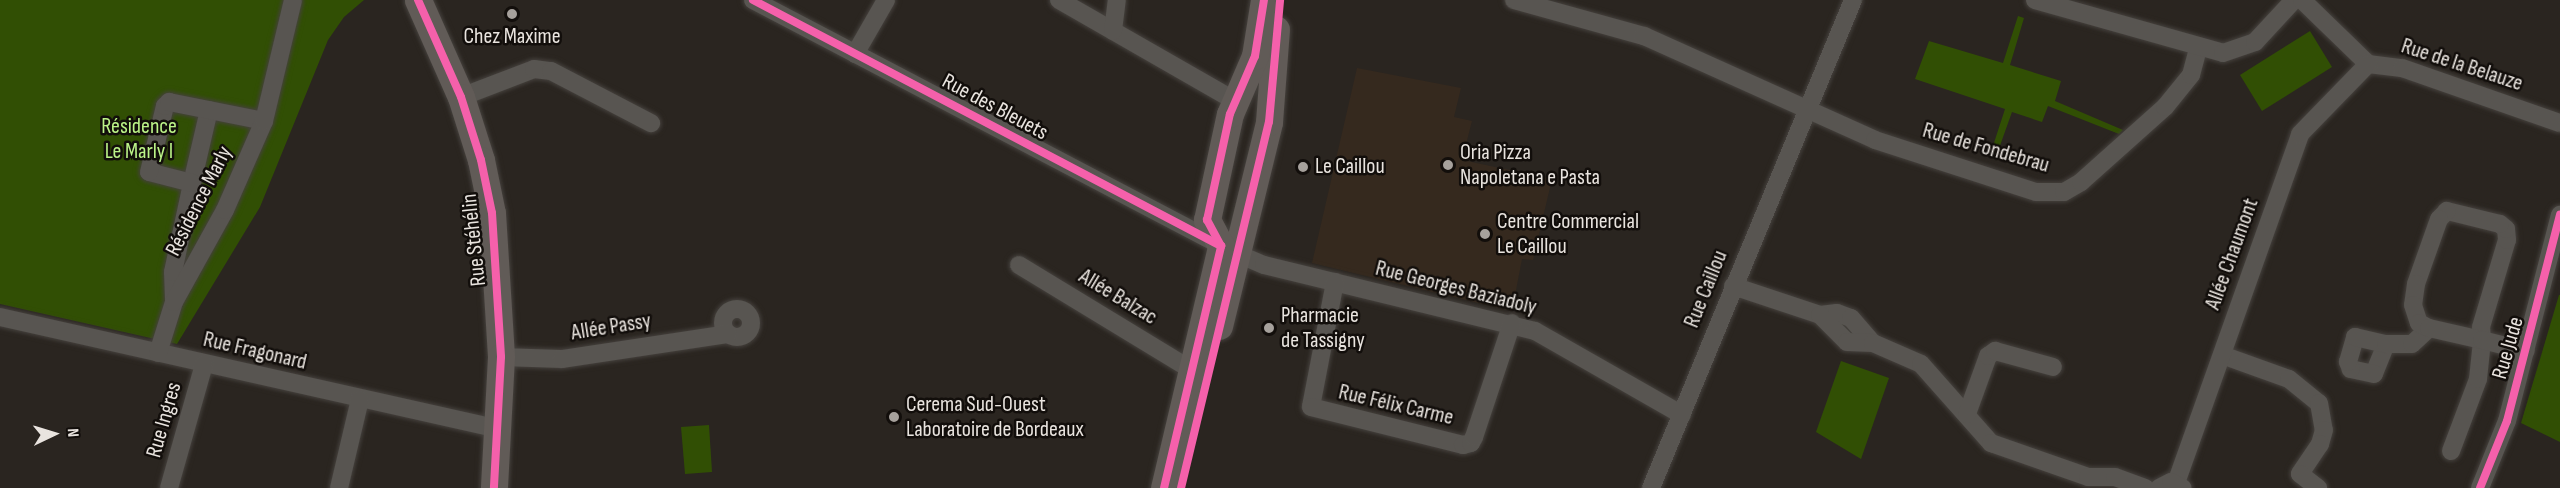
<!DOCTYPE html>
<meta charset="utf-8">
<style>
body{margin:0}
#map{position:relative;width:2560px;height:488px;overflow:hidden;background:#2a2520;font-family:"Sofia Sans Condensed",sans-serif}
div>[style]{position:absolute}
[style*='--x']{left:calc(var(--x)*1px);top:calc(var(--y)*1px);width:calc(var(--w)*1px);rotate:calc(var(--a)*1deg)}
.built>*{inset:0;background:#35291e}
.green>*{inset:0;background:#314f04}
.roads{filter:drop-shadow(0 0 2px #45413d) drop-shadow(0 0 2px #45413d)}
.street>*{height:18px;margin:-9px;padding:0 9px;transform-origin:9px;border-radius:9px;background:#585551}
.street>.ring{margin:-9px;padding:0;box-sizing:content-box;background:none;border:18px solid #585551;border-radius:50%}
.secondary>*{height:27px;margin:-13.5px;padding:0 13.5px;transform-origin:13.5px;border-radius:13.5px;background:#615b57}
.cycleway>*{height:8px;margin:-4px;padding:0 4px;transform-origin:4px;border-radius:4px;background:#f560ab}
.dots>*{width:16px;height:16px;translate:-50% -50%;box-sizing:border-box;border:3px solid #120e0b;border-radius:50%}
span{translate:-50% -50%;white-space:nowrap;text-align:center;line-height:1.15;-webkit-text-stroke:5px #120e0b;paint-order:stroke}
.poi-label{font-size:22px;color:#e9e4df}
.left{translate:0 -50%;text-align:left}
.street-label{font-size:22px;color:#e9e4df}
.park-label{font-size:22px;color:#bcf488}
.north{position:absolute;left:24px;top:404px;width:60px;height:60px;-webkit-text-stroke:4px #120e0b;paint-order:stroke;rotate:86deg;font-size:16px;font-weight:700;line-height:24px;text-align:center;color:#e9e4df}
.north::after{content:'';display:block;margin:auto;width:21px;height:27px;background:#e9e4df;clip-path:polygon(50% 0,100% 100%,50% 72%,0 100%)}
</style>
<div id="map">
<div class="built">
<i style="clip-path:polygon(1357px 68px,1461px 88px,1454px 117px,1472px 121px,1462px 160px,1552px 179px,1533px 260px,1522px 259px,1512px 311px,1312px 263px)"></i>
</div>
<div class="green">
<i style="clip-path:polygon(0 0,364px 0,344px 17px,328px 40px,260px 207px,177px 344px,0 304px)"></i>
<i style="clip-path:polygon(2018px 16px,2024px 18px,2010px 65px,2061px 81px,2055px 101px,2123px 130px,2119px 134px,2048px 106px,2042px 122px,2012px 112px,1997px 154px,1991px 152px,2005px 109px,1915px 79px,1929px 41px,2003px 63px)"></i>
<i style="clip-path:polygon(2310px 31px,2332px 67px,2262px 111px,2240px 75px)"></i>
<i style="clip-path:polygon(2559px 295px,2560px 295px,2560px 442px,2521px 423px)"></i>
<i style="clip-path:polygon(1841px 361px,1889px 378px,1861px 459px,1816px 432px)"></i>
<i style="clip-path:polygon(709px 425px,712px 472px,685px 474px,681px 427px)"></i>
</div>
<div class="roads">
<div class="street">
<i style="--x:753;--y:0;--w:527;--a:27.68"></i>
<i style="--x:1059;--y:0;--w:203;--a:29.8"></i>
<i style="--x:1514;--y:0;--w:135;--a:15.5"></i>
<i style="--x:1644;--y:36;--w:253;--a:24.2"></i>
<i style="--x:1875;--y:140;--w:169;--a:17.9"></i>
<i style="--x:2036;--y:192;--w:28;--a:0"></i>
<i style="--x:2064;--y:192;--w:20;--a:-30"></i>
<i style="--x:2081;--y:182;--w:113;--a:-41.8"></i>
<i style="--x:2165;--y:107;--w:41;--a:-50.9"></i>
<i style="--x:2191;--y:75;--w:28;--a:-75"></i>
<i style="--x:2035;--y:0;--w:195;--a:15.7"></i>
<i style="--x:2223;--y:53;--w:34;--a:-19"></i>
<i style="--x:2255;--y:42;--w:57;--a:-47.1"></i>
<i style="--x:2302;--y:0;--w:92;--a:44.1"></i>
<i style="--x:2368;--y:64;--w:34;--a:7"></i>
<i style="--x:2402;--y:68;--w:167;--a:19.2"></i>
<i style="--x:1113;--y:31;--w:31;--a:-83"></i>
<i style="--x:855;--y:54;--w:62;--a:-60.1"></i>
<i style="--x:461;--y:97;--w:78;--a:-21"></i>
<i style="--x:534;--y:69;--w:17;--a:7"></i>
<i style="--x:551;--y:71;--w:113;--a:27.5"></i>
<i style="--x:192;--y:183;--w:75;--a:-76.9"></i>
<i style="--x:1238;--y:254;--w:28;--a:23"></i>
<i style="--x:1264;--y:265;--w:279;--a:13.7"></i>
<i style="--x:1535;--y:331;--w:169;--a:29.7"></i>
<i style="--x:1019;--y:265;--w:202;--a:31.3"></i>
<i style="--x:1335;--y:282;--w:127;--a:100.9"></i>
<i style="--x:1311;--y:407;--w:157;--a:14"></i>
<i style="--x:1463;--y:445;--w:8;--a:-14"></i>
<i style="--x:1471;--y:443;--w:7;--a:-63"></i>
<i style="--x:1474;--y:437;--w:120;--a:-71.6"></i>
<i style="--x:1733;--y:286;--w:92;--a:18.4"></i>
<i style="--x:1820;--y:315;--w:17;--a:-7"></i>
<i style="--x:1837;--y:313;--w:15;--a:20"></i>
<i style="--x:1851;--y:318;--w:33;--a:49"></i>
<i style="--x:174;--y:300;--w:28;--a:-92"></i>
<i style="--x:173;--y:272;--w:91;--a:-77.9"></i>
<i style="--x:192;--y:183;--w:44;--a:-165.7"></i>
<i style="--x:149;--y:172;--w:68;--a:-76.4"></i>
<i style="--x:165;--y:106;--w:6;--a:-45"></i>
<i style="--x:169;--y:102;--w:97;--a:11.3"></i>
<i class="ring" style="left:723px;top:309px;width:10px;height:10px"></i>
<i style="--x:1820;--y:315;--w:38;--a:45"></i>
<i style="--x:1847;--y:342;--w:26;--a:2"></i>
<i style="--x:1873;--y:343;--w:52;--a:23.6"></i>
<i style="--x:1921;--y:364;--w:106;--a:48.5"></i>
<i style="--x:1991;--y:443;--w:103;--a:19.3"></i>
<i style="--x:2088;--y:477;--w:27;--a:0"></i>
<i style="--x:2115;--y:477;--w:32;--a:20"></i>
<i style="--x:0;--y:317;--w:511;--a:12.65"></i>
<i style="--x:2386;--y:344;--w:32;--a:112"></i>
<i style="--x:2374;--y:374;--w:24;--a:-168"></i>
<i style="--x:2351;--y:369;--w:8;--a:-113"></i>
<i style="--x:2348;--y:362;--w:26;--a:-74"></i>
<i style="--x:2355;--y:337;--w:32;--a:13"></i>
<i style="--x:2386;--y:344;--w:26;--a:0"></i>
<i style="--x:2412;--y:344;--w:23;--a:-43"></i>
<i style="--x:158;--y:353;--w:53;--a:-72.6"></i>
<i style="--x:174;--y:302;--w:105;--a:-61"></i>
<i style="--x:225;--y:210;--w:97;--a:-66.3"></i>
<i style="--x:264;--y:121;--w:124;--a:-76.5"></i>
<i style="--x:2222;--y:355;--w:71;--a:19.7"></i>
<i style="--x:2289;--y:379;--w:38;--a:39"></i>
<i style="--x:2319;--y:403;--w:27;--a:80"></i>
<i style="--x:2324;--y:430;--w:15;--a:106"></i>
<i style="--x:2320;--y:444;--w:36;--a:124"></i>
<i style="--x:2300;--y:474;--w:23;--a:38"></i>
<i style="--x:501;--y:357;--w:61;--a:1.9"></i>
<i style="--x:562;--y:359;--w:168;--a:-8.6"></i>
<i style="--x:1967;--y:414;--w:62;--a:-70.1"></i>
<i style="--x:1988;--y:356;--w:9;--a:-36"></i>
<i style="--x:1995;--y:351;--w:60;--a:15.4"></i>
<i style="--x:2451;--y:451;--w:77;--a:-69.4"></i>
<i style="--x:2478;--y:379;--w:39;--a:-84"></i>
<i style="--x:2482;--y:340;--w:13;--a:-94"></i>
<i style="--x:2481;--y:327;--w:91;--a:-73.4"></i>
<i style="--x:2507;--y:240;--w:11;--a:-95"></i>
<i style="--x:2506;--y:229;--w:8;--a:-140"></i>
<i style="--x:2500;--y:224;--w:55;--a:-166.2"></i>
<i style="--x:2447;--y:211;--w:11;--a:135"></i>
<i style="--x:2439;--y:219;--w:69;--a:109.5"></i>
<i style="--x:2416;--y:284;--w:21;--a:98"></i>
<i style="--x:2413;--y:305;--w:19;--a:72"></i>
<i style="--x:2419;--y:323;--w:11;--a:27"></i>
<i style="--x:2429;--y:328;--w:54;--a:12.8"></i>
<i style="--x:2482;--y:340;--w:45;--a:14"></i>
<i style="--x:2176;--y:483;--w:370;--a:-70.4"></i>
<i style="--x:2300;--y:134;--w:98;--a:-45.8"></i>
<i style="--x:169;--y:488;--w:129;--a:-74.2"></i>
<i style="--x:339;--y:488;--w:91;--a:-76.7"></i>
<i style="--x:1651;--y:488;--w:528;--a:-67.51"></i>
<i style="--x:2159;--y:488;--w:13;--a:-27"></i>
<i style="--x:2171;--y:482;--w:13;--a:27"></i>
<i style="--x:2480;--y:488;--w:72;--a:-68.1"></i>
<i style="--x:2507;--y:421;--w:213;--a:-75.6"></i>
</div>
<div class="secondary">
<i style="--x:418;--y:0;--w:106;--a:66.1"></i>
<i style="--x:461;--y:97;--w:66;--a:72.4"></i>
<i style="--x:481;--y:160;--w:54;--a:78.3"></i>
<i style="--x:492;--y:213;--w:144;--a:86.4"></i>
<i style="--x:501;--y:357;--w:131;--a:93.1"></i>
<i style="--x:1219;--y:326;--w:210;--a:-76.2"></i>
<i style="--x:1269;--y:122;--w:93;--a:-85.7"></i>
<i style="--x:1164;--y:488;--w:249;--a:-76.7"></i>
<i style="--x:1221;--y:246;--w:30;--a:-118"></i>
<i style="--x:1207;--y:220;--w:108;--a:-77.8"></i>
<i style="--x:1230;--y:114;--w:63;--a:-66.7"></i>
<i style="--x:1255;--y:56;--w:57;--a:-80.9"></i>
</div>
</div>
<div class="cycleway">
<i style="--x:418;--y:0;--w:106;--a:66.1"></i>
<i style="--x:461;--y:97;--w:66;--a:72.4"></i>
<i style="--x:481;--y:160;--w:54;--a:78.3"></i>
<i style="--x:492;--y:213;--w:144;--a:86.4"></i>
<i style="--x:501;--y:357;--w:131;--a:93.1"></i>
<i style="--x:753;--y:0;--w:529;--a:27.73"></i>
<i style="--x:1164;--y:488;--w:249;--a:-76.7"></i>
<i style="--x:1221;--y:246;--w:30;--a:-118"></i>
<i style="--x:1207;--y:220;--w:108;--a:-77.8"></i>
<i style="--x:1230;--y:114;--w:63;--a:-66.7"></i>
<i style="--x:1255;--y:56;--w:57;--a:-80.9"></i>
<i style="--x:1181;--y:488;--w:376;--a:-76.5"></i>
<i style="--x:1269;--y:122;--w:122;--a:-84.8"></i>
<i style="--x:2480;--y:488;--w:72;--a:-68.1"></i>
<i style="--x:2507;--y:421;--w:213;--a:-75.6"></i>
</div>
<div class="dots">
<i style="left:512px;top:14px;background:#a6a19c"></i>
<i style="left:1448px;top:165px;background:#a6a19c"></i>
<i style="left:1303px;top:167px;background:#a6a19c"></i>
<i style="left:1485px;top:234px;background:#a6a19c"></i>
<i style="left:1269px;top:328px;background:#a6a19c"></i>
<i style="left:894px;top:417px;background:#a6a19c"></i>
</div>
<div class="poi-label">
<span style="left:512px;top:37px">Chez Maxime</span>
<span class="left" style="left:1460px;top:165px">Oria Pizza<br>Napoletana e Pasta</span>
<span class="left" style="left:1315px;top:167px">Le Caillou</span>
<span class="left" style="left:1497px;top:234px">Centre Commercial<br>Le Caillou</span>
<span class="left" style="left:1281px;top:328px">Pharmacie<br>de Tassigny</span>
<span class="left" style="left:906px;top:417px">Cerema Sud-Ouest<br>Laboratoire de Bordeaux</span>
</div>
<div class="street-label">
<span style="left:2462px;top:65px;rotate:18deg">Rue de la Belauze</span>
<span style="left:995px;top:107px;rotate:28deg">Rue des Bleuets</span>
<span style="left:1986px;top:148px;rotate:16deg">Rue de Fondebrau</span>
<span style="left:199px;top:201px;rotate:-63deg">Résidence Marly</span>
<span style="left:474px;top:240px;rotate:-96deg">Rue Stéhélin</span>
<span style="left:2232px;top:254px;rotate:-70deg">Allée Chaumont</span>
<span style="left:1456px;top:288px;rotate:14deg">Rue Georges Baziadoly</span>
<span style="left:1706px;top:289px;rotate:-68deg">Rue Caillou</span>
<span style="left:1118px;top:297px;rotate:31deg">Allée Balzac</span>
<span style="left:611px;top:327px;rotate:-9deg">Allée Passy</span>
<span style="left:2508px;top:348px;rotate:-74deg">Rue Jude</span>
<span style="left:255px;top:351px;rotate:13deg">Rue Fragonard</span>
<span style="left:1396px;top:405px;rotate:13deg">Rue Félix Carme</span>
<span style="left:164px;top:420px;rotate:-74deg">Rue Ingres</span>
</div>
<div class="park-label">
<span style="left:139px;top:139px">Résidence<br>Le Marly I</span>
</div>
<div class="north">N</div>
</div>
